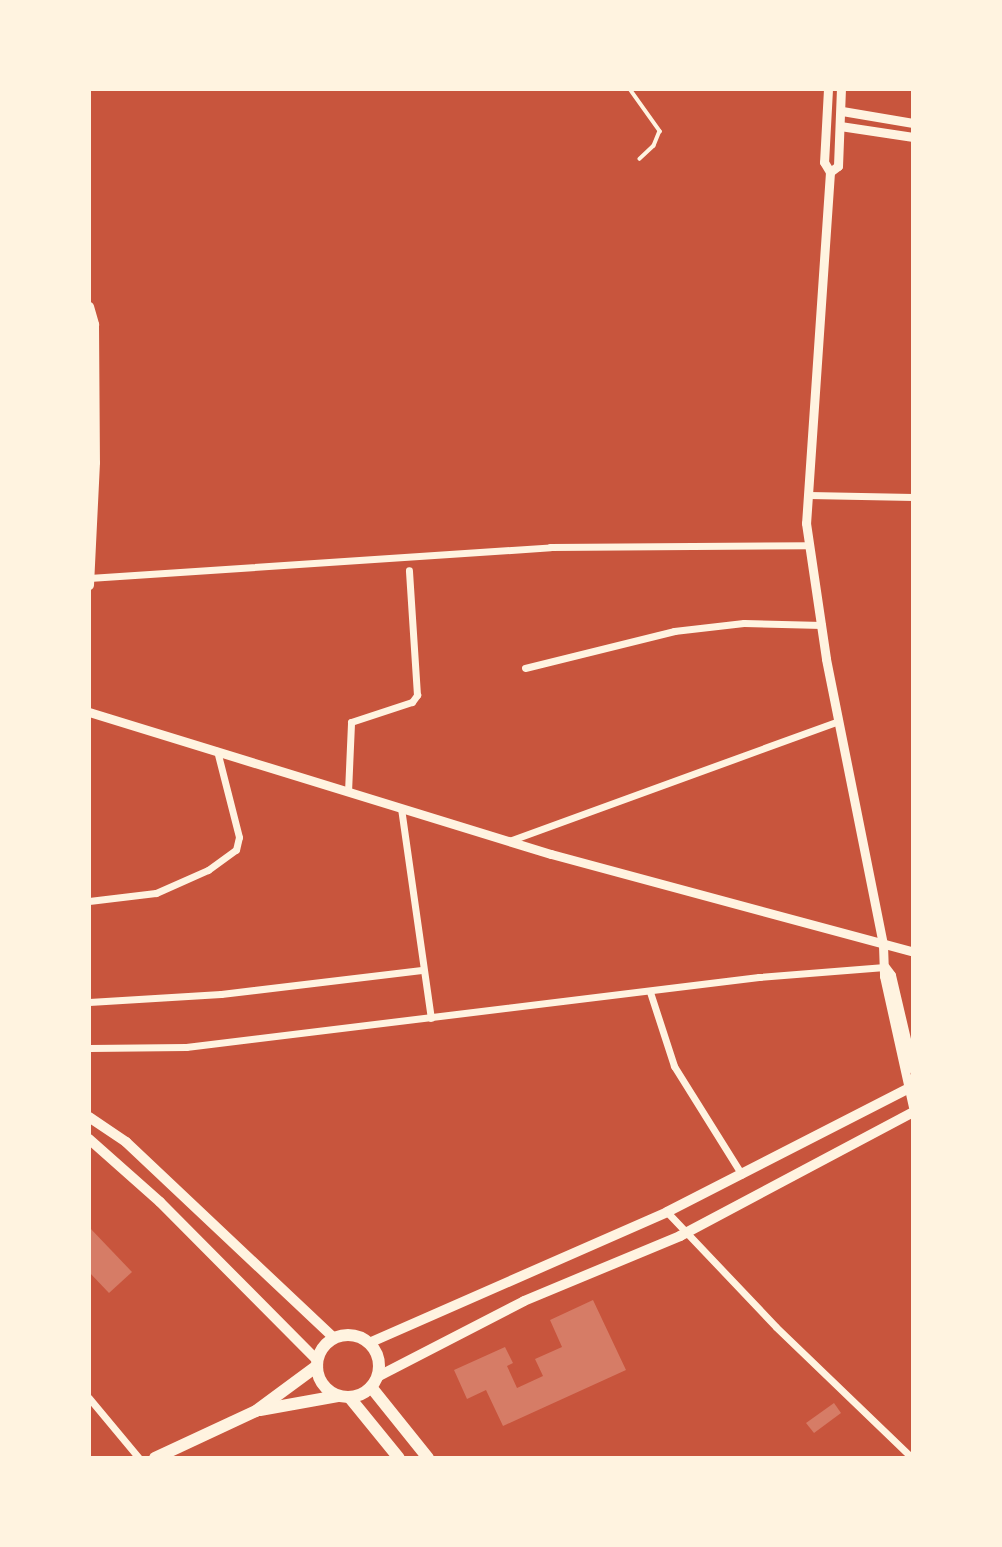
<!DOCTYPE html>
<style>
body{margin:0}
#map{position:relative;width:1002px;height:1547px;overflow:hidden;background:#c8553d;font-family:Overpass,sans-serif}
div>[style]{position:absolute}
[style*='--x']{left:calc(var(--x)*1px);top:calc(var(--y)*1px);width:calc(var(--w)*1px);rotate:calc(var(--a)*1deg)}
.building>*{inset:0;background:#d67c66}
.service>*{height:3.5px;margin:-1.75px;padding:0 1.75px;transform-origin:1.75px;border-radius:1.75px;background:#fff3e0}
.minor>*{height:7px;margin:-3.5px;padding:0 3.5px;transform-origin:3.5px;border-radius:3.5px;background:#fff3e0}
.tertiary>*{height:9px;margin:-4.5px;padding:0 4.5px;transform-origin:4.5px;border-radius:4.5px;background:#fff3e0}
.primary>*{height:10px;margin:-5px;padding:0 5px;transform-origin:5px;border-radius:5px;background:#fff3e0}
.trunk>*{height:12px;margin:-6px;padding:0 6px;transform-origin:6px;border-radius:6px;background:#fff3e0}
.trunk>.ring{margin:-6px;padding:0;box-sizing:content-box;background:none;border:12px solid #fff3e0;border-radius:50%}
span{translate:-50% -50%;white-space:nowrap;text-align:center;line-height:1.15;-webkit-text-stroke:5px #fff3e0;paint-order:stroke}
.frame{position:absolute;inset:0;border:91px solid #fff3e0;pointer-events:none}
</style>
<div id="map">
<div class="building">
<i style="clip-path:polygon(89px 1227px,132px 1272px,109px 1293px,89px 1272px)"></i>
<i style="clip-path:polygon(593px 1300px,626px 1370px,503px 1426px,486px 1390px,467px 1399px,454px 1370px,505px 1347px,513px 1363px,507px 1366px,517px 1388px,543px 1376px,535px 1359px,562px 1347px,550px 1320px)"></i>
<i style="clip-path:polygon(834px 1403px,841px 1413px,814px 1433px,806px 1423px)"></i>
</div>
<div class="service">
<i style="--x:630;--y:89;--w:52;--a:54.5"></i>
<i style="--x:660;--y:131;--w:16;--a:112"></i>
<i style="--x:654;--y:146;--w:19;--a:137"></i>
</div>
<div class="minor">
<i style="--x:809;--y:495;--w:104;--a:1.1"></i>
<i style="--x:89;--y:578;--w:462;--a:-3.8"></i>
<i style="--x:550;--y:547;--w:260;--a:-0.4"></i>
<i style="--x:525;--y:668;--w:154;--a:-13.9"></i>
<i style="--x:674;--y:631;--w:70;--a:-6.5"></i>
<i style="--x:744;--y:623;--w:78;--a:1.5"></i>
<i style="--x:348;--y:792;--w:70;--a:-87.5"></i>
<i style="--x:351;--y:722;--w:64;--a:-18.2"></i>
<i style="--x:412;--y:702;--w:9;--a:-54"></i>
<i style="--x:417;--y:695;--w:125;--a:-93.7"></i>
<i style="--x:401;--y:808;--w:212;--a:81.9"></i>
<i style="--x:509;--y:841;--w:351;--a:-20"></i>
<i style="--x:89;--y:901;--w:67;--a:-6.8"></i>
<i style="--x:156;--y:893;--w:57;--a:-23.9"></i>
<i style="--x:208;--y:870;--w:34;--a:-36"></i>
<i style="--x:236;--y:850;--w:13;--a:-77"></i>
<i style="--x:239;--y:837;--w:89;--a:-104.3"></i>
<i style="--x:650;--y:992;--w:78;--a:72"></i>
<i style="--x:674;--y:1066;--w:128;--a:58"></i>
<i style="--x:89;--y:1002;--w:132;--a:-3.5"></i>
<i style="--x:221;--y:994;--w:202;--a:-6.8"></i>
<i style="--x:89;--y:1048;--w:97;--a:-0.6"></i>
<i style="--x:186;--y:1047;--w:577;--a:-6.96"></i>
<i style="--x:759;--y:977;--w:126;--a:-4.5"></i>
<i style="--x:667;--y:1212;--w:158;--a:46.5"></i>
<i style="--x:776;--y:1327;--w:189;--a:43.9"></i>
<i style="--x:89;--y:1398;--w:78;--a:50.2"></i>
</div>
<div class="tertiary">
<i style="--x:828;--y:89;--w:73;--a:93.1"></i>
<i style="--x:824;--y:162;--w:12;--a:59"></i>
<i style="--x:830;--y:172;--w:352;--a:93.9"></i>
<i style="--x:806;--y:523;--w:137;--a:81.6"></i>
<i style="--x:826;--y:659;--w:292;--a:78.7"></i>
<i style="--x:883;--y:945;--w:31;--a:88"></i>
<i style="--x:884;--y:976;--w:134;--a:77.5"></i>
<i style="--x:842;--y:111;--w:72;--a:9.6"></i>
<i style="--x:840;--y:126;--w:74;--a:8.6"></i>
<i style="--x:830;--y:172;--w:10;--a:-37"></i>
<i style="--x:838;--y:166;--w:77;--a:-87.8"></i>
<i style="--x:89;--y:306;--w:19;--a:74"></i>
<i style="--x:94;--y:324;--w:138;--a:89.6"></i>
<i style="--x:95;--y:462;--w:123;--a:92.8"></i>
<i style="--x:89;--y:712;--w:483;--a:17.1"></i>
<i style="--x:551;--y:854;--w:375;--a:15.1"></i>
<i style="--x:885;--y:967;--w:10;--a:53"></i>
<i style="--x:891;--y:975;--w:97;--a:76.8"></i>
</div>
<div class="primary">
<i style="--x:89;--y:1117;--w:45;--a:34"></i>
<i style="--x:126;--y:1142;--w:286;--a:43.3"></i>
<i style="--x:89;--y:1139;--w:95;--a:41.6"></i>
<i style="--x:160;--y:1202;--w:223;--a:45.2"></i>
<i style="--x:369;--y:1343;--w:326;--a:-23.7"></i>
<i style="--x:667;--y:1212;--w:276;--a:-27.1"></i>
<i style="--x:377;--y:1377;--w:165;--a:-27.3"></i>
<i style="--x:524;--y:1301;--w:169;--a:-22.6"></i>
<i style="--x:680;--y:1236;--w:264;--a:-28"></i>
</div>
<div class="trunk">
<i class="ring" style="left:317px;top:1335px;width:50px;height:50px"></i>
<i style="--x:371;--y:1387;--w:91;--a:51.2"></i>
<i style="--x:350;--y:1398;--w:77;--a:50.8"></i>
<i style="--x:260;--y:1410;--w:79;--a:-10.2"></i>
<i style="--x:155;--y:1458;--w:111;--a:-25"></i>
<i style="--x:256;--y:1411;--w:76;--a:-36.4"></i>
</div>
<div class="frame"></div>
</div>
